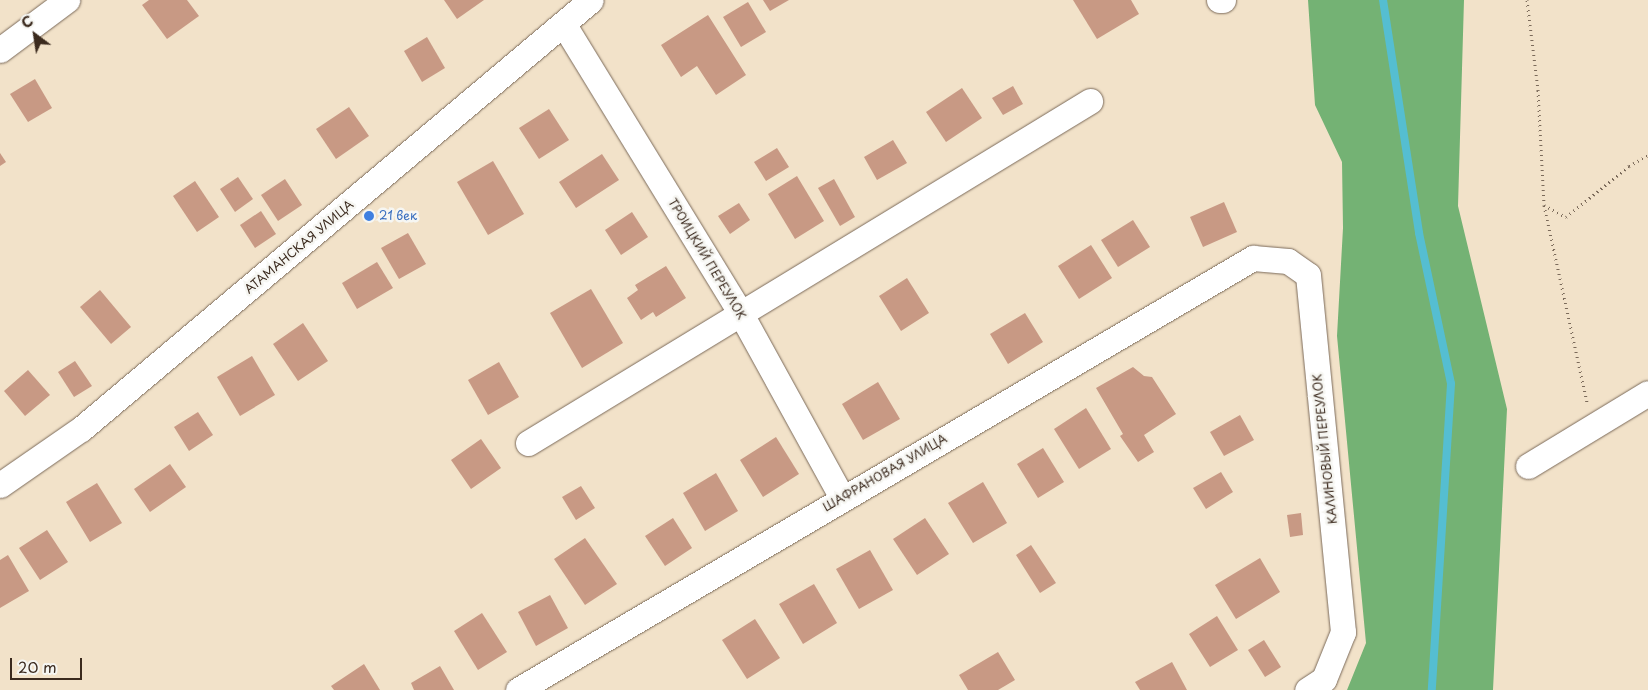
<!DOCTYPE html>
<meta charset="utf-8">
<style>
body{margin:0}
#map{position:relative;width:1648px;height:690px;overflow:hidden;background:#f2e2c9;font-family:"Playpen Sans",sans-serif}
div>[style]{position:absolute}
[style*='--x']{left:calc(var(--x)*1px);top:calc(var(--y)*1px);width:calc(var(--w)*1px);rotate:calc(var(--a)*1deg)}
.forest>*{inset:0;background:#74b274}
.stream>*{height:8px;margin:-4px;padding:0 4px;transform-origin:4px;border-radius:4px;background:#55bed1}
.building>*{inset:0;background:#c89984}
.path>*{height:3px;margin-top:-1.5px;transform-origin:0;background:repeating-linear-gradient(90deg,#7b6a5a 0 1px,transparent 0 5px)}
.roads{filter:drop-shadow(0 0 1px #7b6a5a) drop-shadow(0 0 1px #7b6a5a)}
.minor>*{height:25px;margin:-12.5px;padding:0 12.5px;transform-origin:12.5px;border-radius:12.5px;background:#fff}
.dots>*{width:14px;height:14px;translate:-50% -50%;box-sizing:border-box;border:2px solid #f6f6f2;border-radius:50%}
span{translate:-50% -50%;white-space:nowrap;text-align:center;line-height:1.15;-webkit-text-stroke:5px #f6f6f2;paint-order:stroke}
.shop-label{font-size:12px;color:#366cbe}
.left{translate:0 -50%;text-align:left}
.street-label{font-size:12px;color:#3b2a1e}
.north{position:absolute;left:10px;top:10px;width:50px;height:50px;-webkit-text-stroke:4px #f6f6f2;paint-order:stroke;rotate:329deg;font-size:14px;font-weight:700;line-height:20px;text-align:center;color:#3b2a1e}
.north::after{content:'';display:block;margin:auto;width:18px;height:22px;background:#3b2a1e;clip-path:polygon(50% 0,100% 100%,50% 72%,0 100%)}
.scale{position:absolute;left:10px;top:658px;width:72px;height:22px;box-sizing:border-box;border:2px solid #3b2a1e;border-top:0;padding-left:6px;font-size:15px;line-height:18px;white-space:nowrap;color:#3b2a1e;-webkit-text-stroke:4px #f6f6f2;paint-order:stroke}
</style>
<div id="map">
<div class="forest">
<i style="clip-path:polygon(1308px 0,1464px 0,1458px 206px,1507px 409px,1493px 690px,1347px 690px,1366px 643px,1337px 336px,1343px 228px,1342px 162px,1315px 105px)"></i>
</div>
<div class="stream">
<i style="--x:1383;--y:0;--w:236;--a:81.2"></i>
<i style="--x:1419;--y:233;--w:154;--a:78"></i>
<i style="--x:1451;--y:384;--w:307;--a:93.6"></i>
</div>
<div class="building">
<i style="clip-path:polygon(149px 0,187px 0,199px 16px,167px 39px,142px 5px)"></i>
<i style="clip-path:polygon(444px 0,484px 0,457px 19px)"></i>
<i style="clip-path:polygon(763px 0,789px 0,770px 11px)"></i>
<i style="clip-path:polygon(1073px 0,1131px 0,1139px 14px,1097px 39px)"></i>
<i style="clip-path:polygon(748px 2px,766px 32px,741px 47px,723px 17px)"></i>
<i style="clip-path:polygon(708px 15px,746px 75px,716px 95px,697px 66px,681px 77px,661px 45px)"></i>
<i style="clip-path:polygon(427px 37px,445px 68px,422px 82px,404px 51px)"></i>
<i style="clip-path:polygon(35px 79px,52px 108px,28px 122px,10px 94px)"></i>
<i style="clip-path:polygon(1013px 86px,1023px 104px,1003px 115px,992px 98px)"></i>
<i style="clip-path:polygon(962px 88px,982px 118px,946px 142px,926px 112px)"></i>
<i style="clip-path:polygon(349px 107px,369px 136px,336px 159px,316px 129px)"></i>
<i style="clip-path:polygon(549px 109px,569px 140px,539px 159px,519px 128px)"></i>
<i style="clip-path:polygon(893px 140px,907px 163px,877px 180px,864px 157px)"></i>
<i style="clip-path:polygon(777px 148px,789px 167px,766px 181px,754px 162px)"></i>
<i style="clip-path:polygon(0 153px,6px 162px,0 166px)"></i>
<i style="clip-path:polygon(602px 154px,619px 180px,576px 208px,559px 182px)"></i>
<i style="clip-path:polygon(493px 161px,524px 214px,488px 235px,457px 182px)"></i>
<i style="clip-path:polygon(797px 176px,824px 221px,795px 239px,768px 194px)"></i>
<i style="clip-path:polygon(238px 177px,253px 199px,235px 212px,220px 189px)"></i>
<i style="clip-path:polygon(285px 179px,302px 205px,278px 221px,261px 195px)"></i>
<i style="clip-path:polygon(834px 179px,855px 217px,840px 226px,818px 188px)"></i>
<i style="clip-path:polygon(195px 181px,219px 217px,197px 232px,173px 196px)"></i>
<i style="clip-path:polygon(1224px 202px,1237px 232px,1203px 247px,1190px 217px)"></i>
<i style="clip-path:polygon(739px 203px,750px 220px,730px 234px,718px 216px)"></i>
<i style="clip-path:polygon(261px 211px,276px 234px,255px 248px,240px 225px)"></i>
<i style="clip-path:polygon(632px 212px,648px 237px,621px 255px,605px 230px)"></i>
<i style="clip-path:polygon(1133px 220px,1150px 247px,1118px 267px,1101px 240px)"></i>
<i style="clip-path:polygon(408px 233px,426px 264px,399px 279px,381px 248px)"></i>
<i style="clip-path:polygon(1091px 245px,1112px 278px,1079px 299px,1058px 266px)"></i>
<i style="clip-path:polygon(377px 262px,393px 288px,357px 309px,342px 283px)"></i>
<i style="clip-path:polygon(666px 266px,686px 298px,656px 317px,653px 312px,641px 320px,627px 298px,638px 290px,635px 285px)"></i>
<i style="clip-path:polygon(907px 278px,929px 313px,901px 331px,879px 296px)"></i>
<i style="clip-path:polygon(591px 289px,623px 343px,582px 368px,550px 313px)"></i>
<i style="clip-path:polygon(100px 290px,131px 327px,111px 344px,80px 307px)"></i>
<i style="clip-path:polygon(1025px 313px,1043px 342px,1008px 364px,990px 334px)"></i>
<i style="clip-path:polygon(303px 323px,328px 361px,298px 381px,273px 344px)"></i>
<i style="clip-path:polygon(252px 356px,275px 395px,240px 416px,217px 377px)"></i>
<i style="clip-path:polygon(75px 361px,92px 386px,74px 397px,58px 372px)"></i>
<i style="clip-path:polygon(499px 362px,519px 397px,488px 415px,468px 380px)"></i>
<i style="clip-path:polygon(1133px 367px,1144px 376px,1152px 377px,1176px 414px,1144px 435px,1154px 452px,1138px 462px,1120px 436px,1123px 434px,1096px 388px)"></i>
<i style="clip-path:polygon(28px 370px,50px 395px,25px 416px,4px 391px)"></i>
<i style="clip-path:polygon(878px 382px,900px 419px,863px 440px,842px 404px)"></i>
<i style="clip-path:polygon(1086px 408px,1111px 449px,1079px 469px,1054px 429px)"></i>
<i style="clip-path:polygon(198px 412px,213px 435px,189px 451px,174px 427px)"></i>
<i style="clip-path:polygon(1240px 415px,1254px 440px,1224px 456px,1210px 432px)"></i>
<i style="clip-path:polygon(776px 437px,799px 474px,763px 497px,740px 460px)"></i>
<i style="clip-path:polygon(481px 439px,501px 468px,471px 489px,451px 460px)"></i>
<i style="clip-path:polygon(1043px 448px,1064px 482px,1038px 498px,1017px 464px)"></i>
<i style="clip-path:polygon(170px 464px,186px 487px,150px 512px,134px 489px)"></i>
<i style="clip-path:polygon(1221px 472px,1233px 492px,1206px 509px,1193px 488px)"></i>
<i style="clip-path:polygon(716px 473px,738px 511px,705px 531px,683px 493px)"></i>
<i style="clip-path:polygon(983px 482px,1007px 523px,973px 543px,948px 503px)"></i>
<i style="clip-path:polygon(97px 483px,122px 523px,90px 542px,66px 502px)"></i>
<i style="clip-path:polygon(581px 486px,595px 508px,576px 520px,562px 497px)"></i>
<i style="clip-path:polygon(1301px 513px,1303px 535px,1290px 537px,1287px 515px)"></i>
<i style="clip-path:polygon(673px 518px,692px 548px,665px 566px,645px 536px)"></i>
<i style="clip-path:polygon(925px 518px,949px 554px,917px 575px,893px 539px)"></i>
<i style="clip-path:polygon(47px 530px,68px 562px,40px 580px,19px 548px)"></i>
<i style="clip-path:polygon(585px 538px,617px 584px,585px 605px,554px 559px)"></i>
<i style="clip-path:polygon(1031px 545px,1056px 583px,1040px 593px,1016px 555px)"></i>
<i style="clip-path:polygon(870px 550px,893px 590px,859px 609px,836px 569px)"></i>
<i style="clip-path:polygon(8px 555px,29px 591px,0 608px,0 560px)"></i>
<i style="clip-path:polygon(1260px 558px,1280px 592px,1236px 619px,1215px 585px)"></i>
<i style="clip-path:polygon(814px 584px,837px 623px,803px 644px,779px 604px)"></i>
<i style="clip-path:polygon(550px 595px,568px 628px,536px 646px,518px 612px)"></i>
<i style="clip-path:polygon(482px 613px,507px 652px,478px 670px,454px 631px)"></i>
<i style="clip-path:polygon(1217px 616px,1238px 650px,1210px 667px,1189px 634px)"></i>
<i style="clip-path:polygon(755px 619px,780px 658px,747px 679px,722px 640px)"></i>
<i style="clip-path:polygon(1264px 640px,1281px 667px,1265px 677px,1248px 650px)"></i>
<i style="clip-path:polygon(998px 652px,1015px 680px,998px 690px,968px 690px,959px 675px)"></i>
<i style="clip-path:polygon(1172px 662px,1187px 690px,1140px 690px,1135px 682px)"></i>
<i style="clip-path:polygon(364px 664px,380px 690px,334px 690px,331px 686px)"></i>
<i style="clip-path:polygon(440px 666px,454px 690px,414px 690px,411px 683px)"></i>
</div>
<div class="path">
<i style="--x:1527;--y:0;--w:91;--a:83"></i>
<i style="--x:1538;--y:90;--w:115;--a:87"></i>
<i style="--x:1544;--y:205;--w:25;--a:29"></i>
<i style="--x:1566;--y:217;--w:81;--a:-39"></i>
<i style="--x:1629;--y:166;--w:22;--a:-30"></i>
<i style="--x:1544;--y:205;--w:202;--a:77.7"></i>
</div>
<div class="roads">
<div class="minor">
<i style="--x:1219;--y:0;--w:4;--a:0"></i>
<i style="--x:564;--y:25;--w:339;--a:58.5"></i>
<i style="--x:741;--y:314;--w:210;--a:61.2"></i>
<i style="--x:0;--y:50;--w:84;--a:-36.7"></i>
<i style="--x:528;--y:443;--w:658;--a:-31.32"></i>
<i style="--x:1528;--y:466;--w:140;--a:-31.3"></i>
<i style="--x:0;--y:485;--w:98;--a:-34.7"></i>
<i style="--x:81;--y:429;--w:666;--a:-40.07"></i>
<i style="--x:518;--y:690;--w:853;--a:-30.45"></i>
<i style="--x:1253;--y:258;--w:35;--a:5"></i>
<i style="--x:1288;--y:261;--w:24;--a:35"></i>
<i style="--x:1308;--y:275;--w:359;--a:84.4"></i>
<i style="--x:1343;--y:632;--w:51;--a:112"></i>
<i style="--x:1324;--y:679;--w:20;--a:147"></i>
</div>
</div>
<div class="dots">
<i style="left:369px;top:216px;background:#3f7fe0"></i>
</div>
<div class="shop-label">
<span class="left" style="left:379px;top:216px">21 век</span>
</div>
<div class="street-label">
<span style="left:299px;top:247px;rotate:-40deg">АТАМАНСКАЯ УЛИЦА</span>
<span style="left:707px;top:259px;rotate:59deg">ТРОИЦКИЙ ПЕРЕУЛОК</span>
<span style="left:1325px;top:449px;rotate:-96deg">КАЛИНОВЫЙ ПЕРЕУЛОК</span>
<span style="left:885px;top:473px;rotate:-30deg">ШАФРАНОВАЯ УЛИЦА</span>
</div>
<div class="north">С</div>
<div class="scale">20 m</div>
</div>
